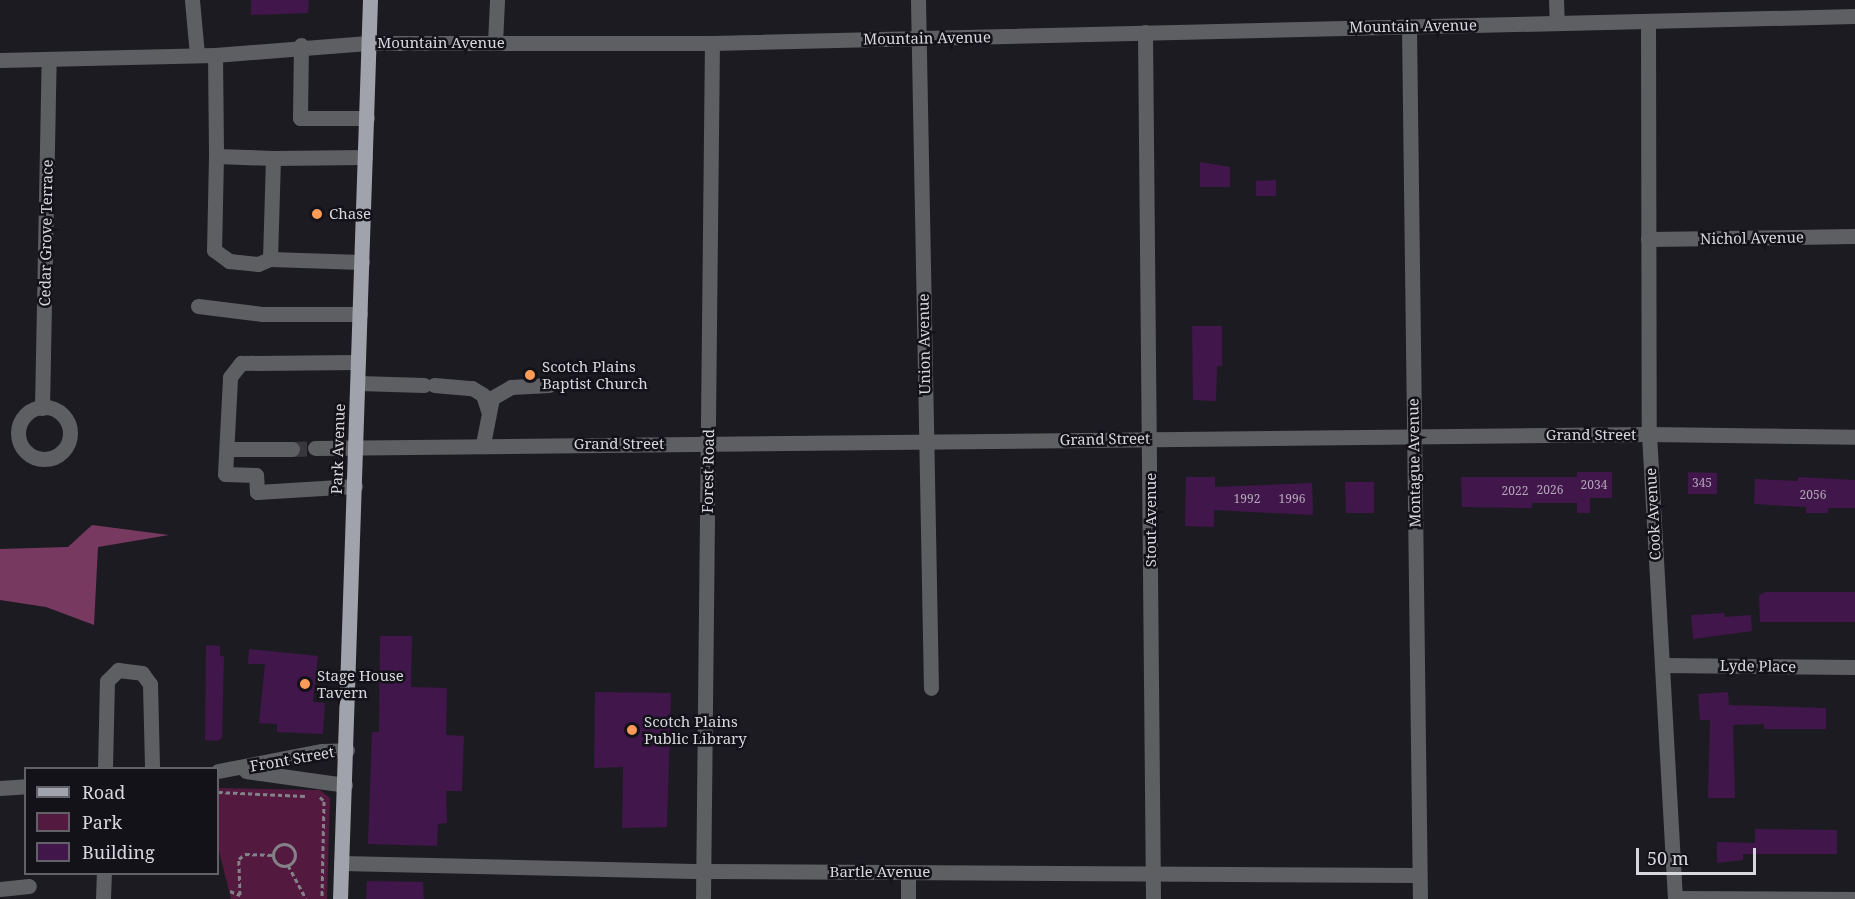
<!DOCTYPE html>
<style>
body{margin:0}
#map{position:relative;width:1855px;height:899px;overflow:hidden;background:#1d1b22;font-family:"Noto Serif",serif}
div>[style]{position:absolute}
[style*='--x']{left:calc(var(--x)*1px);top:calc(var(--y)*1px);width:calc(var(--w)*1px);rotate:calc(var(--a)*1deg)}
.green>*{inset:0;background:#53193f}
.forest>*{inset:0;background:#783961}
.building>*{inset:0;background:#41164b}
.minor-tunnel>*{height:15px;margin-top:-7.5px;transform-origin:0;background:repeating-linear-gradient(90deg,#39373e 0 15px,transparent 0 23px)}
.path>*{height:3px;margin-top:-1.5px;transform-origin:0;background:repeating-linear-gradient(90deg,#838288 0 4.5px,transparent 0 7.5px)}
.path>.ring{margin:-1.5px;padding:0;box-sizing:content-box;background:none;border:3px solid #838288;border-radius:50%}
.minor>*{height:15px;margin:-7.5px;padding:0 7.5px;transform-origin:7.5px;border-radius:7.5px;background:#5e5f63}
.minor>.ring{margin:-7.5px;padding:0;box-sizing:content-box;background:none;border:15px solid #5e5f63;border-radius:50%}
.major>*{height:15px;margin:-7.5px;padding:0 7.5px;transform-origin:7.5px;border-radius:7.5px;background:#a1a3ac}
.dots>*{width:16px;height:16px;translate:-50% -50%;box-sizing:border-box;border:3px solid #131219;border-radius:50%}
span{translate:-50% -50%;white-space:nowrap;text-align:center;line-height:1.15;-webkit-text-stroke:5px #131219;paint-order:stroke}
.number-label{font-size:12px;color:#b2a7b8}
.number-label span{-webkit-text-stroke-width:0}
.street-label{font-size:15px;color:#d8d7dd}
.poi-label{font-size:15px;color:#d8d7dd}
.left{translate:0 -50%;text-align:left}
.legend{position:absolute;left:24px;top:767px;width:195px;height:108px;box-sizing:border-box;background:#131219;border:2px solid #626167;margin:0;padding:8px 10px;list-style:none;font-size:18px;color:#d8d7dd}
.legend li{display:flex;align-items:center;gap:12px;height:30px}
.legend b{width:30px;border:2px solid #626167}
.scale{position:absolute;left:1636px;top:848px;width:120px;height:27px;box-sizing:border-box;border:3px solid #d8d7dd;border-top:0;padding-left:8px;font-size:18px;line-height:21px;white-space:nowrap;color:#d8d7dd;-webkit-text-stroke:4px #131219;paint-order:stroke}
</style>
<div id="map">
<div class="green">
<i style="clip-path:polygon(218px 788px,320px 790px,330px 798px,327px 899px,231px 899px,218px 847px)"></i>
</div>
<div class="forest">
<i style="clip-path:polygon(92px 525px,169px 535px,98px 547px,94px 625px,46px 607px,0 600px,0 549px,68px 547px)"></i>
</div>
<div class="building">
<i style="clip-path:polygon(251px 0,309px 0,308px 13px,251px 15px)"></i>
<i style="clip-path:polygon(1200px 162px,1230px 167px,1230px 187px,1200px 187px)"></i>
<i style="clip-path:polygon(1276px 180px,1276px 196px,1256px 196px,1256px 181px)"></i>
<i style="clip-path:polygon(1192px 326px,1222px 326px,1222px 366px,1217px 366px,1216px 401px,1193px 400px)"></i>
<i style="clip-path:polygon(1577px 472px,1612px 472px,1612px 498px,1590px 498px,1590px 513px,1577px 513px,1577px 503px,1532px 503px,1532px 508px,1462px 507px,1461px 477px,1577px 477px)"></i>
<i style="clip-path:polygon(1688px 472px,1717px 473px,1717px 494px,1688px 494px)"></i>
<i style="clip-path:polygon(1186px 477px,1215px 477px,1215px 487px,1312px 483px,1313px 515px,1214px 510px,1214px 527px,1185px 526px)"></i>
<i style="clip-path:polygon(1798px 477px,1855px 480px,1855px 508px,1828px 508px,1828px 513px,1806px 513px,1806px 507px,1754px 504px,1755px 479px,1798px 481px)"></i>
<i style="clip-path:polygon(1345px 482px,1374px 482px,1374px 513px,1346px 513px)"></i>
<i style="clip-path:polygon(1766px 592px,1855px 592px,1855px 622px,1760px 622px,1759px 595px)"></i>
<i style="clip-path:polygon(1724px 613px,1725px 617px,1751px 615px,1752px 631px,1693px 639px,1691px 615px)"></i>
<i style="clip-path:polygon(380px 636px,412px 636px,411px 687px,447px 688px,446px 735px,464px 736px,462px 791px,446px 791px,447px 823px,438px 824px,437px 846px,368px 844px,372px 732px,379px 732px)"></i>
<i style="clip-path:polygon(206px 645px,220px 646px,220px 656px,224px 656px,222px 738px,217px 741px,205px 740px)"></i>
<i style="clip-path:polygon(249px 649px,318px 656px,313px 702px,325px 703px,323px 734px,277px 732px,277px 724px,259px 723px,265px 664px,248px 664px)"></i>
<i style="clip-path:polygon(595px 692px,671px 693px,667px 827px,622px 828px,623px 767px,594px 768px)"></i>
<i style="clip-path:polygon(1728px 692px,1729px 705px,1826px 708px,1826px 729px,1764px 729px,1764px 724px,1733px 725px,1735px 798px,1708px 798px,1710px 720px,1700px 720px,1698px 694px)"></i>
<i style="clip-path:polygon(1755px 829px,1837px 830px,1837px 854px,1743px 854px,1743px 860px,1717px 863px,1717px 842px,1755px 843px)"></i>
<i style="clip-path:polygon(367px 881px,423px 882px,424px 899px,366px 899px)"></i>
</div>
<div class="minor-tunnel">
<i style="--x:292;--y:449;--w:23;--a:-2"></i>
</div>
<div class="path">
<i style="--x:218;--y:792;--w:87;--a:2.6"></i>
<i style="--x:320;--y:797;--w:6;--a:45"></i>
<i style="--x:324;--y:801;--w:98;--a:91.2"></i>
<i class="ring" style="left:273px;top:844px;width:19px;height:19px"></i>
<i style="--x:288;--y:865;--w:38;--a:62"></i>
<i style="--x:230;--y:891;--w:11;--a:22"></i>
<i style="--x:240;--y:895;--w:36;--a:-92"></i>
<i style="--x:239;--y:859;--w:8;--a:-40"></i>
<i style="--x:245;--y:854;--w:29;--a:2"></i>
</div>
<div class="minor">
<i style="--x:192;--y:0;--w:55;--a:84.8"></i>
<i style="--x:918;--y:0;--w:688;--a:88.92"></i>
<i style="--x:1556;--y:0;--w:23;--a:88"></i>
<i style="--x:1648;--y:21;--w:413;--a:89.9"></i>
<i style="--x:1649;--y:434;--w:466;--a:86.8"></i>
<i style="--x:1409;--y:27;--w:872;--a:89.28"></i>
<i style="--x:1145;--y:32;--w:867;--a:89.47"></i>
<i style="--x:495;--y:43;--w:43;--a:-87.3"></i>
<i style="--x:301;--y:45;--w:73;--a:90.8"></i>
<i style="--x:300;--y:118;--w:67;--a:0"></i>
<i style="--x:215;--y:55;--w:101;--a:89.4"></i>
<i style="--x:216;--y:156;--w:57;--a:2"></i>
<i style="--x:273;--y:158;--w:101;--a:91.7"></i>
<i style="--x:270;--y:259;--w:92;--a:1.9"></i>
<i style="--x:0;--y:60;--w:215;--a:-1.3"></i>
<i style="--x:215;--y:55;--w:153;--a:-4.5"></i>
<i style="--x:368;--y:43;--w:344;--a:0"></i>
<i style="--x:712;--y:43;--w:1143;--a:-1.35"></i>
<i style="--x:216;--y:156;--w:94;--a:91.2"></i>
<i style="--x:214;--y:250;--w:19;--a:36"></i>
<i style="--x:229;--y:261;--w:29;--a:6"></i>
<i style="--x:258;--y:264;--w:13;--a:-23"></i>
<i style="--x:273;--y:158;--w:92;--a:-0.6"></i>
<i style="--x:1648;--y:239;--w:207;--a:-0.8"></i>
<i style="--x:198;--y:306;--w:64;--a:7.1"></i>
<i style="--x:262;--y:314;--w:98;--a:0"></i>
<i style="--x:358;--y:383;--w:66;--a:1.7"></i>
<i style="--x:434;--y:385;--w:38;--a:5"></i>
<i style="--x:472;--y:388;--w:13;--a:32"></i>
<i style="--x:483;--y:395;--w:16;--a:72"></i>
<i class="ring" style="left:18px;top:407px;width:37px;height:37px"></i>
<i style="--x:42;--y:408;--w:349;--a:-88.9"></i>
<i style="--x:483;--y:444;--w:47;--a:-78.9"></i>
<i style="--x:492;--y:398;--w:22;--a:-30"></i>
<i style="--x:511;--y:387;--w:38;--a:-3"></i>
<i style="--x:315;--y:448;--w:1334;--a:-0.6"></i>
<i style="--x:1649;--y:434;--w:206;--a:0.8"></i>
<i style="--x:227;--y:449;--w:65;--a:0"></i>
<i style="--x:355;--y:486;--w:98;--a:176.5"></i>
<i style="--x:257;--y:492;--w:17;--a:-93"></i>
<i style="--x:256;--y:475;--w:31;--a:-178"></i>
<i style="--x:225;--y:474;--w:97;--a:-87"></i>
<i style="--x:230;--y:377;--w:18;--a:-52"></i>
<i style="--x:241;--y:363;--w:117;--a:-0.5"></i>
<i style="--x:1662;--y:665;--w:193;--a:0.6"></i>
<i style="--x:105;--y:768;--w:87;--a:-88.7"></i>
<i style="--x:107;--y:681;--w:16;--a:-45"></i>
<i style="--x:118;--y:670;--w:24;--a:7"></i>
<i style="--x:142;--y:673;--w:14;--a:54"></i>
<i style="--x:150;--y:684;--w:84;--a:88.6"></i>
<i style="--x:218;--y:771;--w:106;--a:-10.9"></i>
<i style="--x:322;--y:751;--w:25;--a:-2"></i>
<i style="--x:246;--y:771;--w:100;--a:8"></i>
<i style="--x:0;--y:788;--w:26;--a:-4"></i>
<i style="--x:341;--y:863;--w:363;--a:1.3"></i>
<i style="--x:704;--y:871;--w:715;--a:0.32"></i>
<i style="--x:0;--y:889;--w:29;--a:-6"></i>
<i style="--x:1675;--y:898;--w:180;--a:0.3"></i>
<i style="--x:103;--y:899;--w:25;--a:-88"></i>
<i style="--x:703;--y:899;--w:856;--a:-89.4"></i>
<i style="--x:908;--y:899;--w:27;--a:-90"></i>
</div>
<div class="major">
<i style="--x:340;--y:899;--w:900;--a:-88.09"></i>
</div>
<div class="dots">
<i style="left:317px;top:214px;background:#fe9b58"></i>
<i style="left:530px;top:375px;background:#fe9b58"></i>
<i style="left:305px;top:684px;background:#fe9b58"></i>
<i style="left:632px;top:730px;background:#fe9b58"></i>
</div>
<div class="number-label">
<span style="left:1702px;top:483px">345</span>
<span style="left:1594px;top:485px">2034</span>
<span style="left:1550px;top:490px">2026</span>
<span style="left:1515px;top:491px">2022</span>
<span style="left:1813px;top:495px">2056</span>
<span style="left:1247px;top:499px">1992</span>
<span style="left:1292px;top:499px">1996</span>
</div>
<div class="street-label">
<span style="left:1413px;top:26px;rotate:-1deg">Mountain Avenue</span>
<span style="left:927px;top:38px;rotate:-1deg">Mountain Avenue</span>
<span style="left:441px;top:43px">Mountain Avenue</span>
<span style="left:46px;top:233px;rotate:-89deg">Cedar Grove Terrace</span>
<span style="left:1752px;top:238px;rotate:-1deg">Nichol Avenue</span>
<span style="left:924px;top:344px;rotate:-91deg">Union Avenue</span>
<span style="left:1591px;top:435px">Grand Street</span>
<span style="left:1105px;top:439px;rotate:-1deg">Grand Street</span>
<span style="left:619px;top:444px">Grand Street</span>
<span style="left:338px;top:449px;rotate:-88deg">Park Avenue</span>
<span style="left:1414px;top:463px;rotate:-91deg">Montague Avenue</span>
<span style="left:708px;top:471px;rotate:-89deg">Forest Road</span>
<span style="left:1653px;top:514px;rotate:-93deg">Cook Avenue</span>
<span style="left:1151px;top:520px;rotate:-90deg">Stout Avenue</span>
<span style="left:1758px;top:666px;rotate:1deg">Lyde Place</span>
<span style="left:292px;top:759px;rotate:-10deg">Front Street</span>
<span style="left:880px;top:872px">Bartle Avenue</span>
</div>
<div class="poi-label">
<span class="left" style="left:329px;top:214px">Chase</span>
<span class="left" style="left:542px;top:375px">Scotch Plains<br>Baptist Church</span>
<span class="left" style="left:317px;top:684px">Stage House<br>Tavern</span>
<span class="left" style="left:644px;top:730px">Scotch Plains<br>Public Library</span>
</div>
<ul class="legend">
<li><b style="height:8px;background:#a1a3ac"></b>Road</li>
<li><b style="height:16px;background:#53193f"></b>Park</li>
<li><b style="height:16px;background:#41164b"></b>Building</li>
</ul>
<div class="scale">50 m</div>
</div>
